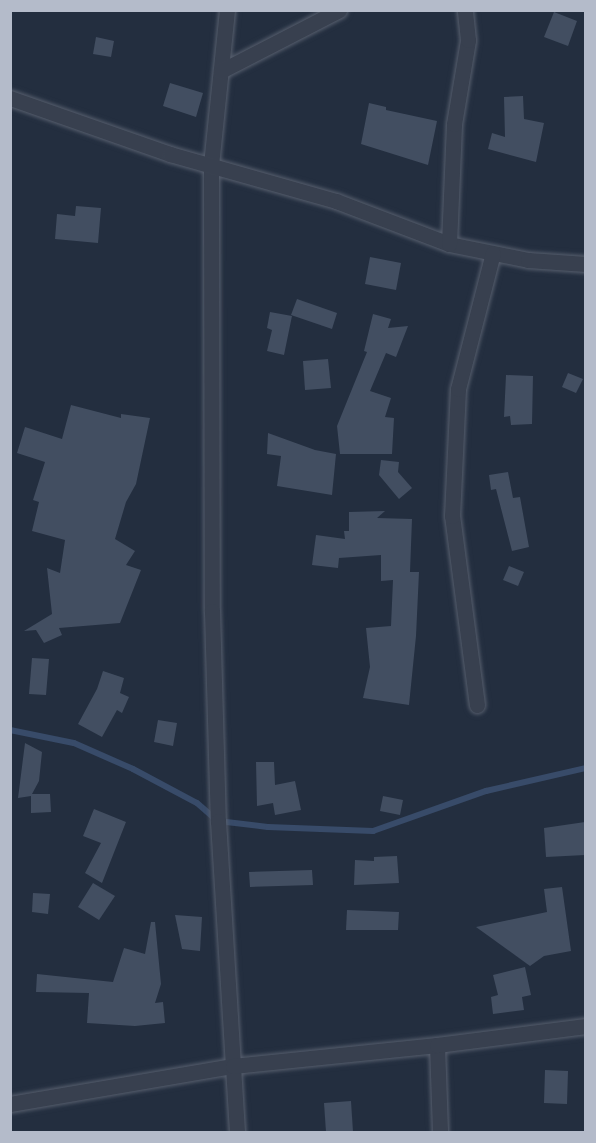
<!DOCTYPE html>
<style>
body{margin:0}
#map{position:relative;width:596px;height:1143px;overflow:hidden;background:#232e3f;font-family:"Archivo Narrow",sans-serif}
div>[style]{position:absolute}
[style*='--x']{left:calc(var(--x)*1px);top:calc(var(--y)*1px);width:calc(var(--w)*1px);rotate:calc(var(--a)*1deg)}
.stream>*{height:6px;margin:-3px;padding:0 3px;transform-origin:3px;border-radius:3px;background:#384b69}
.building>*{inset:0;background:#424e61}
.roads{filter:drop-shadow(0 0 2px #565e6d) drop-shadow(0 0 2px #565e6d)}
.street>*{height:15px;margin:-7.5px;padding:0 7.5px;transform-origin:7.5px;border-radius:7.5px;background:#38404f}
span{translate:-50% -50%;white-space:nowrap;text-align:center;line-height:1.15;-webkit-text-stroke:4.5px #1d2534;paint-order:stroke}
.frame{position:absolute;inset:0;border:12px solid #b4bbca;pointer-events:none}
</style>
<div id="map">
<div class="stream">
<i style="--x:10;--y:730;--w:65;--a:11.5"></i>
<i style="--x:74;--y:743;--w:64;--a:23.8"></i>
<i style="--x:133;--y:769;--w:72;--a:28"></i>
<i style="--x:197;--y:803;--w:28;--a:41"></i>
<i style="--x:218;--y:821;--w:50;--a:6.8"></i>
<i style="--x:268;--y:827;--w:105;--a:2.2"></i>
<i style="--x:373;--y:831;--w:120;--a:-19.5"></i>
<i style="--x:486;--y:791;--w:103;--a:-13"></i>
</div>
<div class="building">
<i style="clip-path:polygon(554px 12px,577px 21px,568px 46px,544px 37px)"></i>
<i style="clip-path:polygon(96px 37px,114px 41px,111px 57px,93px 54px)"></i>
<i style="clip-path:polygon(170px 83px,203px 93px,196px 117px,163px 106px)"></i>
<i style="clip-path:polygon(523px 96px,524px 119px,544px 123px,536px 162px,488px 149px,492px 133px,505px 137px,504px 97px)"></i>
<i style="clip-path:polygon(369px 103px,386px 107px,386px 110px,437px 121px,428px 165px,361px 144px)"></i>
<i style="clip-path:polygon(76px 206px,101px 208px,98px 243px,55px 239px,57px 214px,75px 216px)"></i>
<i style="clip-path:polygon(370px 257px,401px 263px,396px 290px,365px 284px)"></i>
<i style="clip-path:polygon(297px 299px,337px 313px,332px 329px,291px 315px)"></i>
<i style="clip-path:polygon(270px 312px,292px 316px,284px 355px,267px 351px,272px 330px,267px 328px)"></i>
<i style="clip-path:polygon(373px 314px,391px 319px,388px 328px,408px 326px,396px 357px,386px 353px,370px 391px,391px 398px,385px 417px,394px 418px,392px 454px,340px 454px,337px 426px,367px 352px,364px 351px)"></i>
<i style="clip-path:polygon(328px 359px,331px 388px,305px 390px,303px 361px)"></i>
<i style="clip-path:polygon(568px 373px,583px 379px,576px 393px,562px 387px)"></i>
<i style="clip-path:polygon(506px 375px,533px 376px,532px 424px,511px 425px,510px 416px,504px 417px)"></i>
<i style="clip-path:polygon(71px 405px,121px 418px,121px 414px,150px 418px,136px 484px,126px 502px,115px 539px,135px 551px,126px 565px,141px 570px,120px 623px,59px 628px,62px 635px,44px 643px,36px 630px,24px 631px,52px 614px,47px 568px,60px 573px,65px 540px,32px 531px,39px 502px,33px 500px,45px 462px,17px 453px,25px 427px,62px 439px)"></i>
<i style="clip-path:polygon(268px 433px,315px 450px,336px 454px,332px 495px,277px 486px,281px 456px,267px 454px)"></i>
<i style="clip-path:polygon(381px 460px,399px 462px,398px 472px,412px 488px,399px 499px,379px 475px)"></i>
<i style="clip-path:polygon(508px 472px,513px 498px,520px 497px,529px 547px,512px 551px,496px 489px,491px 490px,489px 475px)"></i>
<i style="clip-path:polygon(385px 511px,377px 518px,412px 519px,410px 572px,419px 572px,416px 636px,409px 705px,363px 698px,370px 667px,366px 628px,391px 626px,393px 580px,381px 581px,381px 555px,339px 558px,338px 568px,312px 565px,316px 535px,345px 539px,344px 531px,349px 531px,349px 512px)"></i>
<i style="clip-path:polygon(509px 566px,524px 572px,518px 586px,503px 580px)"></i>
<i style="clip-path:polygon(32px 658px,49px 659px,46px 695px,29px 694px)"></i>
<i style="clip-path:polygon(103px 671px,124px 678px,120px 693px,129px 697px,122px 713px,117px 710px,102px 737px,78px 724px,97px 689px)"></i>
<i style="clip-path:polygon(158px 720px,177px 723px,173px 746px,154px 742px)"></i>
<i style="clip-path:polygon(25px 743px,42px 752px,39px 781px,32px 794px,50px 794px,51px 812px,31px 813px,31px 796px,18px 798px)"></i>
<i style="clip-path:polygon(256px 762px,274px 762px,275px 785px,295px 781px,301px 810px,275px 815px,273px 803px,257px 806px)"></i>
<i style="clip-path:polygon(383px 796px,403px 800px,400px 815px,380px 811px)"></i>
<i style="clip-path:polygon(94px 809px,126px 822px,102px 883px,85px 873px,101px 843px,83px 836px)"></i>
<i style="clip-path:polygon(585px 822px,585px 855px,546px 857px,544px 828px)"></i>
<i style="clip-path:polygon(397px 856px,399px 883px,354px 885px,355px 860px,374px 861px,374px 857px)"></i>
<i style="clip-path:polygon(312px 870px,313px 885px,250px 887px,249px 872px)"></i>
<i style="clip-path:polygon(93px 883px,115px 896px,99px 920px,78px 907px)"></i>
<i style="clip-path:polygon(562px 887px,571px 951px,544px 956px,530px 966px,476px 927px,547px 912px,544px 889px)"></i>
<i style="clip-path:polygon(33px 893px,50px 894px,48px 914px,32px 912px)"></i>
<i style="clip-path:polygon(347px 910px,399px 912px,398px 930px,346px 930px)"></i>
<i style="clip-path:polygon(175px 915px,202px 917px,200px 951px,182px 949px)"></i>
<i style="clip-path:polygon(151px 922px,155px 922px,161px 984px,155px 1003px,163px 1002px,165px 1023px,135px 1026px,87px 1023px,89px 993px,36px 992px,37px 974px,113px 982px,124px 948px,145px 954px)"></i>
<i style="clip-path:polygon(525px 967px,531px 995px,522px 997px,524px 1010px,493px 1014px,491px 997px,498px 995px,493px 975px)"></i>
<i style="clip-path:polygon(545px 1070px,568px 1071px,567px 1104px,544px 1103px)"></i>
<i style="clip-path:polygon(351px 1101px,353px 1132px,326px 1132px,324px 1103px)"></i>
</div>
<div class="roads">
<div class="street">
<i style="--x:227;--y:10;--w:157;--a:95.9"></i>
<i style="--x:211;--y:166;--w:445;--a:89.9"></i>
<i style="--x:212;--y:611;--w:210;--a:88.4"></i>
<i style="--x:218;--y:821;--w:312;--a:86.5"></i>
<i style="--x:221;--y:71;--w:133;--a:-27.3"></i>
<i style="--x:10;--y:98;--w:170;--a:19.3"></i>
<i style="--x:170;--y:154;--w:173;--a:15.8"></i>
<i style="--x:336;--y:201;--w:121;--a:20.8"></i>
<i style="--x:449;--y:244;--w:81;--a:11.4"></i>
<i style="--x:528;--y:260;--w:58;--a:3.9"></i>
<i style="--x:449;--y:244;--w:120;--a:-87.6"></i>
<i style="--x:454;--y:124;--w:85;--a:-80.5"></i>
<i style="--x:468;--y:40;--w:30;--a:-96"></i>
<i style="--x:477;--y:705;--w:191;--a:-97.5"></i>
<i style="--x:452;--y:516;--w:127;--a:-87.3"></i>
<i style="--x:458;--y:389;--w:140;--a:-75.6"></i>
<i style="--x:437;--y:1045;--w:87;--a:88"></i>
<i style="--x:10;--y:1104;--w:226;--a:-9.7"></i>
<i style="--x:233;--y:1066;--w:205;--a:-5.9"></i>
<i style="--x:437;--y:1045;--w:150;--a:-7.3"></i>
</div>
</div>
<div class="frame"></div>
</div>
